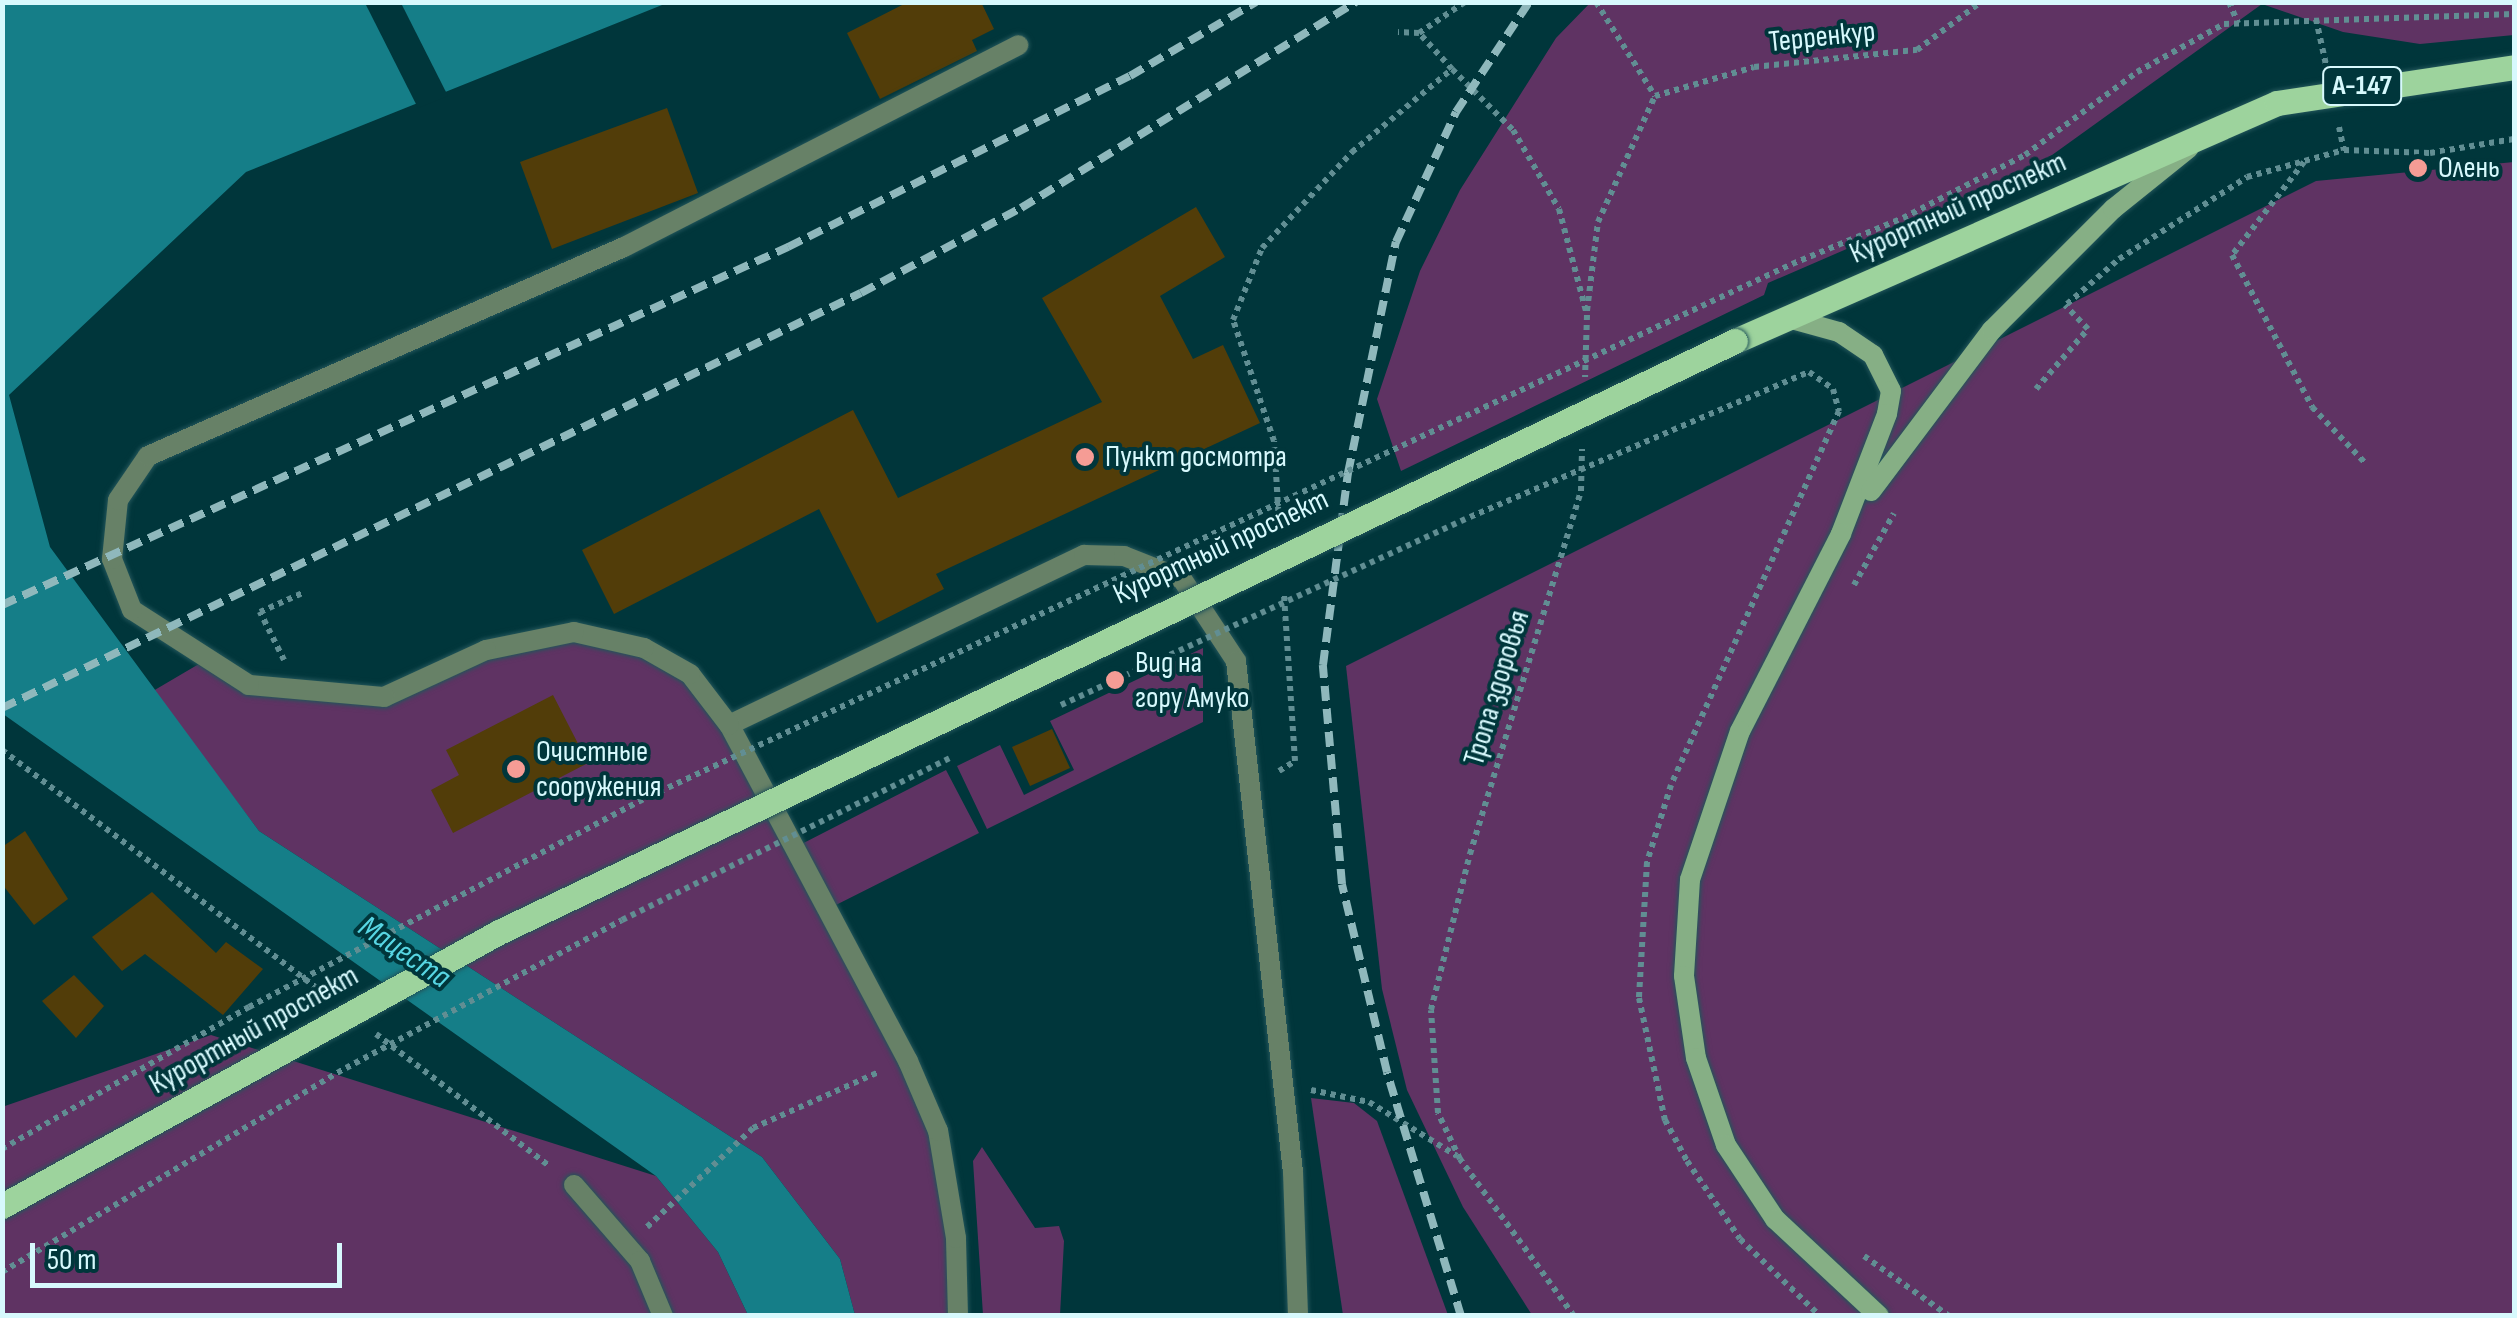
<!DOCTYPE html>
<meta charset="utf-8">
<style>
body{margin:0}
#map{position:relative;width:2517px;height:1318px;overflow:hidden;background:#00363b;font-family:"Sofia Sans Condensed",sans-serif}
div>[style]{position:absolute}
[style*='--x']{left:calc(var(--x)*1px);top:calc(var(--y)*1px);width:calc(var(--w)*1px);rotate:calc(var(--a)*1deg)}
.green>*{inset:0;background:#5f3363}
.water>*{inset:0;background:#157e88}
.pier>*{inset:0;background:#00363b}
.building>*{inset:0;background:#523d09}
.path>*{height:6px;margin-top:-3px;transform-origin:0;background:repeating-linear-gradient(90deg,#618e93 0 5px,transparent 0 10px)}
.roads{filter:drop-shadow(0 0 2px #22555a) drop-shadow(0 0 2px #22555a)}
.lane>*{height:20px;margin:-10px;padding:0 10px;transform-origin:10px;border-radius:10px;background:#678167}
.secondary>*{height:20px;margin:-10px;padding:0 10px;transform-origin:10px;border-radius:10px;background:#86af85}
.primary>*{height:25px;margin:-12.5px;padding:0 12.5px;transform-origin:12.5px;border-radius:12.5px;background:#9dd39d}
.rail>*{height:8px;margin-top:-4px;transform-origin:0;background:repeating-linear-gradient(90deg,#8fb8bc 0 15px,transparent 0 23px)}
.path-bridge>*{height:6px;margin-top:-3px;transform-origin:0;background:repeating-linear-gradient(90deg,#618e93 0 5px,transparent 0 10px)}
.bridges{filter:drop-shadow(0 0 2px #22555a) drop-shadow(0 0 2px #22555a)}
.primary-bridge>*{height:25px;margin:-12.5px;padding:0 12.5px;transform-origin:12.5px;border-radius:12.5px;background:#9dd39d}
.dots>*{width:28px;height:28px;translate:-50% -50%;box-sizing:border-box;border:5px solid #00363b;border-radius:50%}
span{translate:-50% -50%;white-space:nowrap;text-align:center;line-height:1.15;-webkit-text-stroke:8px #00363b;paint-order:stroke}
.shield-label span{padding:2px 8px;background:#00363b;border:2px solid;border-radius:8px;-webkit-text-stroke-width:0}
.shield-label{font-size:28px;color:#d7f9fd;font-weight:700}
.street-label{font-size:30px;color:#d7f9fd}
.poi-label{font-size:30px;color:#d7f9fd}
.left{translate:0 -50%;text-align:left}
.water-label{font-size:32px;color:#57d6e3;font-style:italic}
.frame{position:absolute;inset:0;border:5px solid #d7f9fd;pointer-events:none}
.scale{position:absolute;left:30px;top:1243px;width:312px;height:45px;box-sizing:border-box;border:5px solid #d7f9fd;border-top:0;padding-left:12px;font-size:30px;line-height:35px;white-space:nowrap;color:#d7f9fd;-webkit-text-stroke:8px #00363b;paint-order:stroke}
</style>
<div id="map">
<div class="green">
<i style="clip-path:polygon(1591px 2px,2514px 2px,2514px 35px,2420px 44px,2343px 32px,2262px 4px,2034px 168px,1768px 283px,1764px 295px,1401px 471px,1377px 399px,1420px 271px,1460px 190px,1556px 38px)"></i>
<i style="clip-path:polygon(2514px 162px,2514px 1315px,1532px 1315px,1463px 1207px,1407px 1090px,1382px 989px,1346px 666px,2316px 181px)"></i>
<i style="clip-path:polygon(574px 632px,690px 674px,729px 725px,786px 852px,946px 770px,979px 833px,818px 914px,857px 966px,938px 1131px,954px 1315px,855px 1315px,840px 1259px,762px 1157px,259px 831px,153px 691px,204px 661px,249px 685px,384px 697px,486px 650px)"></i>
<i style="clip-path:polygon(1203px 648px,1203px 722px,987px 829px,957px 766px,1000px 745px,1024px 795px,1074px 770px,1050px 721px)"></i>
<i style="clip-path:polygon(211px 1035px,656px 1176px,718px 1252px,748px 1315px,3px 1315px,2px 1107px)"></i>
<i style="clip-path:polygon(1311px 1098px,1354px 1103px,1377px 1121px,1448px 1315px,1343px 1315px)"></i>
<i style="clip-path:polygon(982px 1147px,1035px 1228px,1059px 1226px,1064px 1241px,1060px 1315px,983px 1315px,973px 1161px)"></i>
</div>
<div class="water">
<i style="clip-path:polygon(3px 3px,667px 3px,246px 172px,9px 395px,50px 547px,259px 831px,762px 1157px,840px 1259px,855px 1315px,748px 1315px,718px 1252px,656px 1176px,3px 714px)"></i>
</div>
<div class="pier">
<i style="clip-path:polygon(365px 3px,401px 3px,448px 96px,418px 108px)"></i>
</div>
<div class="building">
<i style="clip-path:polygon(908px 2px,981px 2px,994px 29px,972px 40px,977px 51px,880px 99px,847px 33px)"></i>
<i style="clip-path:polygon(667px 108px,698px 193px,552px 249px,520px 162px)"></i>
<i style="clip-path:polygon(1196px 207px,1225px 257px,1160px 296px,1193px 359px,1223px 345px,1260px 423px,936px 574px,944px 589px,877px 623px,819px 509px,614px 614px,582px 550px,853px 410px,898px 498px,1102px 402px,1042px 298px)"></i>
<i style="clip-path:polygon(553px 695px,588px 763px,453px 833px,431px 790px,459px 775px,446px 750px)"></i>
<i style="clip-path:polygon(1052px 729px,1070px 768px,1030px 786px,1012px 747px)"></i>
<i style="clip-path:polygon(25px 831px,68px 899px,34px 925px,2px 884px,2px 847px)"></i>
<i style="clip-path:polygon(152px 892px,216px 953px,226px 942px,263px 969px,223px 1015px,145px 954px,122px 971px,92px 937px)"></i>
<i style="clip-path:polygon(74px 975px,104px 1006px,76px 1038px,42px 1001px)"></i>
</div>
<div class="path">
<i style="--x:1596;--y:2;--w:111;--a:57.9"></i>
<i style="--x:2229;--y:2;--w:23;--a:67"></i>
<i style="--x:2316;--y:19;--w:47;--a:77.7"></i>
<i style="--x:1419;--y:33;--w:55;--a:-34"></i>
<i style="--x:1452;--y:69;--w:86;--a:45"></i>
<i style="--x:1513;--y:130;--w:91;--a:59.8"></i>
<i style="--x:1559;--y:209;--w:110;--a:75.2"></i>
<i style="--x:1587;--y:315;--w:62;--a:91.8"></i>
<i style="--x:1655;--y:96;--w:103;--a:-16.3"></i>
<i style="--x:1754;--y:67;--w:164;--a:-6"></i>
<i style="--x:1917;--y:50;--w:80;--a:-36.9"></i>
<i style="--x:2339;--y:127;--w:24;--a:78"></i>
<i style="--x:2304;--y:162;--w:118;--a:127.7"></i>
<i style="--x:2232;--y:255;--w:172;--a:62.2"></i>
<i style="--x:2312;--y:407;--w:79;--a:46.5"></i>
<i style="--x:1792;--y:264;--w:120;--a:-22.5"></i>
<i style="--x:1903;--y:218;--w:137;--a:-27.3"></i>
<i style="--x:2025;--y:155;--w:139;--a:-36.5"></i>
<i style="--x:2137;--y:72;--w:99;--a:-28.9"></i>
<i style="--x:2224;--y:24;--w:290;--a:-2"></i>
<i style="--x:2067;--y:304;--w:69;--a:-40.9"></i>
<i style="--x:2119;--y:259;--w:152;--a:-32.6"></i>
<i style="--x:2247;--y:177;--w:101;--a:-15.6"></i>
<i style="--x:2344;--y:150;--w:86;--a:2"></i>
<i style="--x:2430;--y:153;--w:85;--a:-9.5"></i>
<i style="--x:1587;--y:311;--w:90;--a:-83"></i>
<i style="--x:1598;--y:222;--w:138;--a:-65.7"></i>
<i style="--x:1809;--y:372;--w:29;--a:35"></i>
<i style="--x:1833;--y:389;--w:23;--a:75"></i>
<i style="--x:1839;--y:411;--w:410;--a:114.2"></i>
<i style="--x:1671;--y:785;--w:81;--a:107.3"></i>
<i style="--x:1647;--y:862;--w:136;--a:93.4"></i>
<i style="--x:1639;--y:998;--w:125;--a:78"></i>
<i style="--x:1665;--y:1120;--w:47;--a:61.8"></i>
<i style="--x:1687;--y:1161;--w:94;--a:55.8"></i>
<i style="--x:1740;--y:1239;--w:111;--a:43.9"></i>
<i style="--x:2036;--y:389;--w:79;--a:-49.1"></i>
<i style="--x:2088;--y:329;--w:33;--a:-134"></i>
<i style="--x:1279;--y:522;--w:81;--a:-93.5"></i>
<i style="--x:1274;--y:441;--w:128;--a:-108.7"></i>
<i style="--x:1233;--y:320;--w:78;--a:-68.1"></i>
<i style="--x:1262;--y:248;--w:132;--a:-46.8"></i>
<i style="--x:1352;--y:152;--w:130;--a:-39.7"></i>
<i style="--x:1452;--y:69;--w:49;--a:-132.5"></i>
<i style="--x:1419;--y:33;--w:21;--a:-177"></i>
<i style="--x:1854;--y:585;--w:82;--a:-60.9"></i>
<i style="--x:284;--y:660;--w:54;--a:-116.6"></i>
<i style="--x:260;--y:612;--w:49;--a:-24"></i>
<i style="--x:2;--y:750;--w:403;--a:37.1"></i>
<i style="--x:1279;--y:771;--w:19;--a:-32"></i>
<i style="--x:1295;--y:761;--w:167;--a:-93.8"></i>
<i style="--x:376;--y:1034;--w:218;--a:37.3"></i>
<i style="--x:1311;--y:1090;--w:59;--a:11.7"></i>
<i style="--x:1369;--y:1102;--w:103;--a:31.5"></i>
<i style="--x:647;--y:1227;--w:145;--a:-43"></i>
<i style="--x:753;--y:1128;--w:138;--a:-24"></i>
<i style="--x:1864;--y:1256;--w:104;--a:35.2"></i>
<i style="--x:1574;--y:1316;--w:194;--a:-126"></i>
<i style="--x:1460;--y:1159;--w:51;--a:-115.6"></i>
<i style="--x:1438;--y:1113;--w:103;--a:-93.9"></i>
<i style="--x:1431;--y:1010;--w:161;--a:-76"></i>
<i style="--x:1470;--y:854;--w:380;--a:-73"></i>
<i style="--x:1581;--y:491;--w:42;--a:-88.6"></i>
</div>
<div class="roads">
<div class="lane">
<i style="--x:729;--y:725;--w:394;--a:-25.6"></i>
<i style="--x:1084;--y:555;--w:40;--a:1.4"></i>
<i style="--x:1124;--y:556;--w:62;--a:21.6"></i>
<i style="--x:1182;--y:579;--w:98;--a:56.6"></i>
<i style="--x:1236;--y:661;--w:514;--a:83.64"></i>
<i style="--x:1293;--y:1172;--w:144;--a:88"></i>
<i style="--x:574;--y:1185;--w:101;--a:49"></i>
<i style="--x:640;--y:1261;--w:60;--a:67.3"></i>
<i style="--x:958;--y:1316;--w:78;--a:-91.5"></i>
<i style="--x:956;--y:1238;--w:109;--a:-99.5"></i>
<i style="--x:938;--y:1131;--w:76;--a:-113.2"></i>
<i style="--x:908;--y:1061;--w:381;--a:-118"></i>
<i style="--x:729;--y:725;--w:64;--a:-127.4"></i>
<i style="--x:690;--y:674;--w:53;--a:-150.5"></i>
<i style="--x:644;--y:648;--w:72;--a:-167.1"></i>
<i style="--x:574;--y:632;--w:90;--a:168.4"></i>
<i style="--x:486;--y:650;--w:112;--a:155.3"></i>
<i style="--x:384;--y:697;--w:136;--a:-174.9"></i>
<i style="--x:249;--y:685;--w:139;--a:-147.3"></i>
<i style="--x:132;--y:610;--w:55;--a:-111.4"></i>
<i style="--x:112;--y:559;--w:59;--a:-84.2"></i>
<i style="--x:118;--y:500;--w:53;--a:-55.7"></i>
<i style="--x:148;--y:456;--w:520;--a:-23.71"></i>
<i style="--x:624;--y:247;--w:443;--a:-27.1"></i>
</div>
<div class="secondary">
<i style="--x:1792;--y:319;--w:49;--a:15.5"></i>
<i style="--x:1839;--y:332;--w:41;--a:34.1"></i>
<i style="--x:1873;--y:355;--w:40;--a:63.4"></i>
<i style="--x:1891;--y:391;--w:23;--a:100"></i>
<i style="--x:1887;--y:414;--w:129;--a:111"></i>
<i style="--x:1841;--y:534;--w:221;--a:117.1"></i>
<i style="--x:1740;--y:731;--w:157;--a:108.6"></i>
<i style="--x:1690;--y:880;--w:96;--a:93.6"></i>
<i style="--x:1684;--y:976;--w:83;--a:81.7"></i>
<i style="--x:1696;--y:1058;--w:92;--a:71"></i>
<i style="--x:1726;--y:1145;--w:89;--a:56.5"></i>
<i style="--x:1775;--y:1219;--w:142;--a:43"></i>
<i style="--x:1871;--y:491;--w:201;--a:-53.1"></i>
<i style="--x:1992;--y:330;--w:171;--a:-45"></i>
<i style="--x:2113;--y:209;--w:97;--a:-38.8"></i>
</div>
<div class="primary">
<i style="--x:1735;--y:341;--w:592;--a:-23.71"></i>
<i style="--x:2277;--y:103;--w:240;--a:-8.6"></i>
</div>
</div>
<div class="rail">
<i style="--x:2;--y:605;--w:864;--a:-24.49"></i>
<i style="--x:788;--y:247;--w:382;--a:-26.6"></i>
<i style="--x:1130;--y:76;--w:146;--a:-30.4"></i>
<i style="--x:2;--y:708;--w:954;--a:-25.79"></i>
<i style="--x:861;--y:293;--w:181;--a:-28"></i>
<i style="--x:1021;--y:208;--w:393;--a:-31.6"></i>
<i style="--x:1461;--y:1316;--w:255;--a:-106.9"></i>
<i style="--x:1387;--y:1072;--w:193;--a:-103.5"></i>
<i style="--x:1342;--y:884;--w:220;--a:-95"></i>
<i style="--x:1323;--y:665;--w:194;--a:-82.6"></i>
<i style="--x:1348;--y:473;--w:236;--a:-78.3"></i>
<i style="--x:1396;--y:242;--w:143;--a:-65.2"></i>
<i style="--x:1456;--y:112;--w:132;--a:-56.4"></i>
</div>
<div class="path-bridge">
<i style="--x:1061;--y:705;--w:450;--a:-24.7"></i>
<i style="--x:1470;--y:517;--w:369;--a:-23.2"></i>
<i style="--x:2;--y:1149;--w:285;--a:-29.9"></i>
<i style="--x:249;--y:1007;--w:453;--a:-27.8"></i>
<i style="--x:650;--y:796;--w:1260;--a:-24.98"></i>
<i style="--x:2;--y:1272;--w:400;--a:-30.7"></i>
<i style="--x:346;--y:1068;--w:313;--a:-28.2"></i>
<i style="--x:622;--y:920;--w:366;--a:-26.3"></i>
</div>
<div class="bridges">
<div class="primary-bridge">
<i style="--x:2;--y:1206;--w:568;--a:-28.87"></i>
<i style="--x:499;--y:932;--w:1370;--a:-25.56"></i>
</div>
</div>
<div class="dots">
<i style="left:2418px;top:168px;background:#f59c95"></i>
<i style="left:1085px;top:457px;background:#f59c95"></i>
<i style="left:1115px;top:680px;background:#f59c95"></i>
<i style="left:516px;top:769px;background:#f59c95"></i>
</div>
<div class="shield-label">
<span style="left:2362px;top:86px">А-147</span>
</div>
<div class="street-label">
<span style="left:1822px;top:37px;rotate:-6deg">Терренкур</span>
<span style="left:1958px;top:208px;rotate:-24deg">Курортный проспект</span>
<span style="left:1221px;top:547px;rotate:-25deg">Курортный проспект</span>
<span style="left:1497px;top:688px;rotate:-73deg">Тропа здоровья</span>
<span style="left:254px;top:1030px;rotate:-29deg">Курортный проспект</span>
</div>
<div class="poi-label">
<span class="left" style="left:2438px;top:168px">Олень</span>
<span class="left" style="left:1105px;top:457px">Пункт досмотра</span>
<span class="left" style="left:1135px;top:680px">Вид на<br>гору Амуко</span>
<span class="left" style="left:536px;top:769px">Очистные<br>сооружения</span>
</div>
<div class="water-label">
<span style="left:404px;top:953px;rotate:34deg">Мацеста</span>
</div>
<div class="frame"></div>
<div class="scale">50 m</div>
</div>
